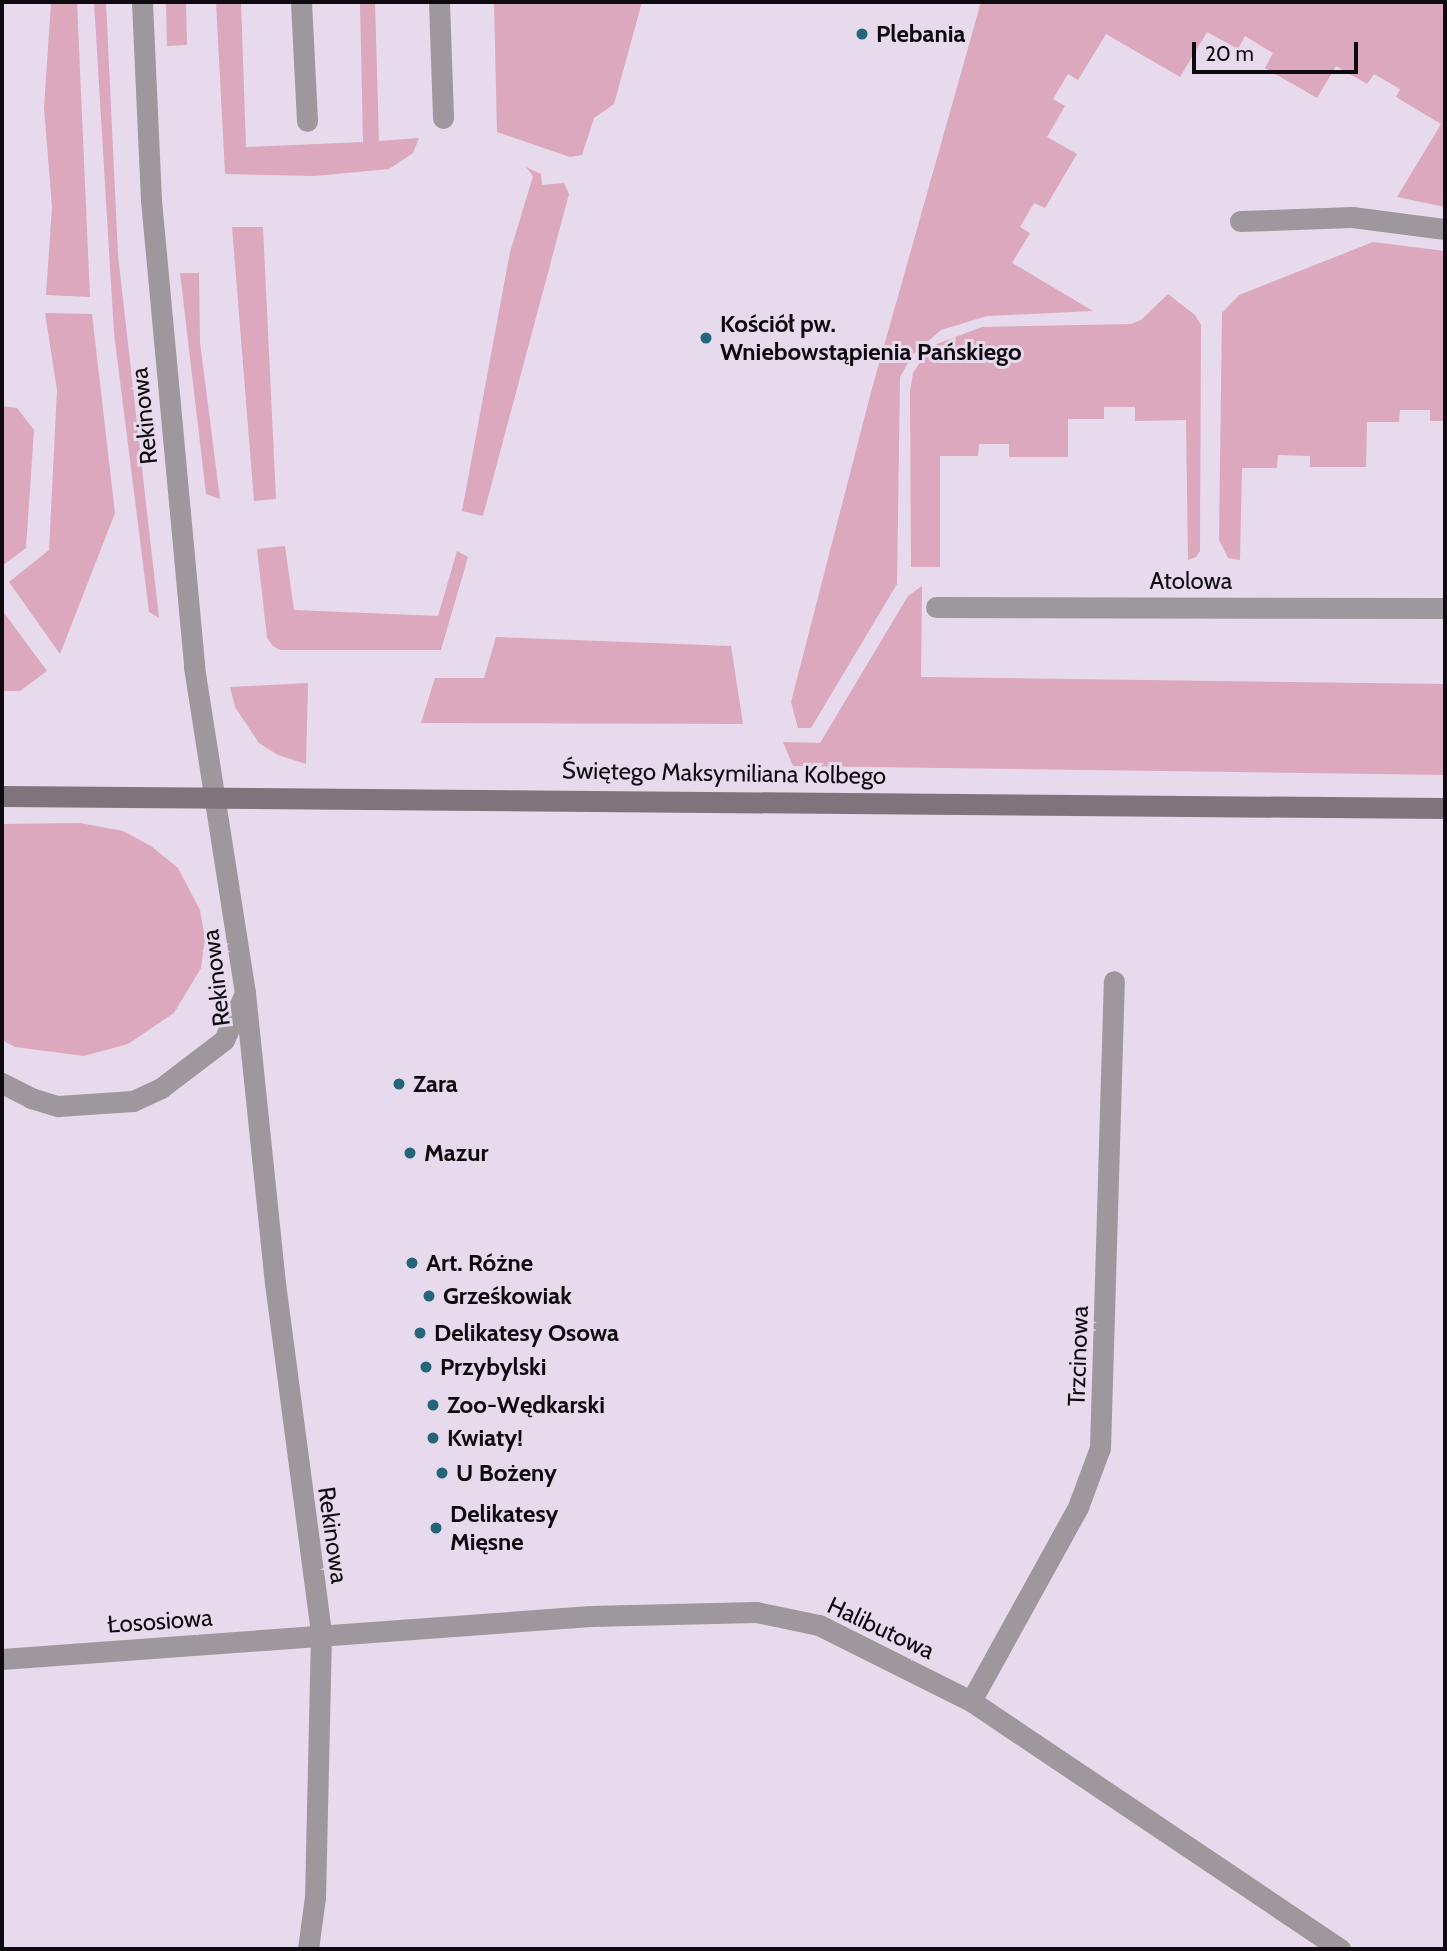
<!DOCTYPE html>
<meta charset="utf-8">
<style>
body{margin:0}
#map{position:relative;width:1447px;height:1951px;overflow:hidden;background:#e6daec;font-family:Cabin,sans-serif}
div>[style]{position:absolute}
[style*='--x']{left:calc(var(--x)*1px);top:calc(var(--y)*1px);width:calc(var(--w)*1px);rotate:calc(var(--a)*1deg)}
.green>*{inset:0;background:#dca8bd}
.service>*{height:21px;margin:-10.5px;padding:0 10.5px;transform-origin:10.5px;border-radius:10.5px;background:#9e979d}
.minor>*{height:21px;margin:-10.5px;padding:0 10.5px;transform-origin:10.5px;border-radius:10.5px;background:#9e979d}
.secondary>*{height:21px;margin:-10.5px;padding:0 10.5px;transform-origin:10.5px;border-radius:10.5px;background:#7f747c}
.dots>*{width:19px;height:19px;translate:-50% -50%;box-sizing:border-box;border:4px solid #e6daec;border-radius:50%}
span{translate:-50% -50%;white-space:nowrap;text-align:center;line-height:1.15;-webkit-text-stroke:6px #e6daec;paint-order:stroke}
.poi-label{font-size:24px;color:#0e0a10;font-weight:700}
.left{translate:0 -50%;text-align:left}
.street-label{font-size:24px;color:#0e0a10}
.frame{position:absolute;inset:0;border:4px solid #0e0a10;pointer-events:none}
.scale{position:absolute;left:1192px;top:42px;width:166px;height:32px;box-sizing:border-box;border:4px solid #0e0a10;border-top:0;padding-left:9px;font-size:21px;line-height:24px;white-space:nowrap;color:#0e0a10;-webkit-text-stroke:5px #e6daec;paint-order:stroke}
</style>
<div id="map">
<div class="green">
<i style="clip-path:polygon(51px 2px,77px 2px,90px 297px,46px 295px,52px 207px,44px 108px)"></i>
<i style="clip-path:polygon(94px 2px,106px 2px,118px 255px,159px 618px,149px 612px,114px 333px)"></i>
<i style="clip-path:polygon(166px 2px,186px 2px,187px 45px,167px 46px)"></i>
<i style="clip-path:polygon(216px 2px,241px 2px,246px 147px,363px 142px,360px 2px,375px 2px,379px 141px,419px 138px,413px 153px,389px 169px,315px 176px,225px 174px)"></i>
<i style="clip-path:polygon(494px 2px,642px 2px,614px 104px,594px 118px,582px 155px,570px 157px,497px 132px)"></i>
<i style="clip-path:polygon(981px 2px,1445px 2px,1445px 207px,1397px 197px,1441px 124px,1396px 97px,1400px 89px,1374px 74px,1367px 84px,1336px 66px,1317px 98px,1265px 68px,1273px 53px,1245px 36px,1238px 49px,1207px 32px,1180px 77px,1106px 34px,1078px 80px,1068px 74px,1053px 99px,1065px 106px,1047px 137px,1077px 154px,1045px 208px,1034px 203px,1020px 227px,1030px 233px,1012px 263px,1093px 311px,987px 316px,941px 330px,913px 354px,900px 377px,897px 584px,811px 728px,798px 728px,791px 702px,871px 392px)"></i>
<i style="clip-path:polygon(526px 167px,541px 174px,542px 185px,564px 183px,569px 194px,483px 516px,462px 511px,510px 252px,533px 176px)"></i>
<i style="clip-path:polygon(232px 227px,263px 227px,276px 499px,254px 501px)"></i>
<i style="clip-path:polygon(1373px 242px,1445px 251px,1445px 421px,1430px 421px,1430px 410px,1400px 410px,1399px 422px,1367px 422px,1366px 467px,1310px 467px,1310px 456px,1278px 455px,1277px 468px,1242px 468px,1240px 560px,1228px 558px,1219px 540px,1222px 313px,1239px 295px)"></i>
<i style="clip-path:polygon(180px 273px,199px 273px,200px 342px,220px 499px,206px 494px)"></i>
<i style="clip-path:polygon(1168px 294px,1195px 315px,1201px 325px,1200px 551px,1196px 557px,1188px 560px,1186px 420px,1135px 421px,1135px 407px,1104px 407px,1104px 419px,1068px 419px,1068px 457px,1009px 457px,1009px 444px,979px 444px,978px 456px,940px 456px,940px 567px,911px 567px,910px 392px,913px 373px,922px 359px,937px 344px,982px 327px,1131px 324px,1141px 320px)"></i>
<i style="clip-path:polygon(45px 313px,92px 314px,115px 513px,60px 654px,9px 582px,49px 550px,57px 390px)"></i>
<i style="clip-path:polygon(2px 406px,17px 408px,34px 430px,26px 548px,2px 566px)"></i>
<i style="clip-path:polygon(285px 546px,294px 610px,438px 616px,457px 551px,468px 557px,441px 650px,280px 650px,273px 646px,267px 638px,257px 549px)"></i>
<i style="clip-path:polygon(922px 586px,921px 677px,1445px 684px,1445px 775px,793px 766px,783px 742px,820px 743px,908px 596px)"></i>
<i style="clip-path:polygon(2px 610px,47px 671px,20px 691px,2px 691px)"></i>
<i style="clip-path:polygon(496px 637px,731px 646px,743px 724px,421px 723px,435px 678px,484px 678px)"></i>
<i style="clip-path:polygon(308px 683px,306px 764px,278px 755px,259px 743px,235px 707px,230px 687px)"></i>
<i style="clip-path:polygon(80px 823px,123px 831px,151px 846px,178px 868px,200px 910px,205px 939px,201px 968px,174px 1013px,128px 1044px,84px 1056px,15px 1047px,2px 1040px,2px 824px)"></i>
</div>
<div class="service">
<i style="--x:301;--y:2;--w:119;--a:87.1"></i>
<i style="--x:439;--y:2;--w:116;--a:88"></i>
<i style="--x:1240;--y:221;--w:112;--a:-2"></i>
<i style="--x:1352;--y:217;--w:94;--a:7.4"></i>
<i style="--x:936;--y:607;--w:509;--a:0.11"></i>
<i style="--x:2;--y:1083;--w:33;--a:27"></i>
<i style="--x:31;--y:1098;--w:28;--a:17"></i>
<i style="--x:58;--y:1106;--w:75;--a:-3.8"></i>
<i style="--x:133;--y:1101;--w:31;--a:-25"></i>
<i style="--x:161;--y:1088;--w:79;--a:-37.3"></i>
<i style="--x:224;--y:1040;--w:51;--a:-65.9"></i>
</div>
<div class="minor">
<i style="--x:142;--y:2;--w:198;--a:87.4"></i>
<i style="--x:151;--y:200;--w:469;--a:84.7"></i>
<i style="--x:194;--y:667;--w:330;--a:81.1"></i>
<i style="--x:245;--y:993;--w:292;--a:84.1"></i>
<i style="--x:275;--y:1283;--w:354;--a:82.5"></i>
<i style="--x:321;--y:1634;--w:263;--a:91.3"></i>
<i style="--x:315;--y:1897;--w:52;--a:97.7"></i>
<i style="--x:2;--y:1659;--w:590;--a:-4.18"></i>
<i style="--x:590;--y:1616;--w:166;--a:-1.4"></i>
<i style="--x:756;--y:1612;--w:64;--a:11.7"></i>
<i style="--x:819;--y:1625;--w:170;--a:26.6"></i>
<i style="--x:971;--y:1701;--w:445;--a:33.9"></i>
<i style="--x:971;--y:1701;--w:222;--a:-61.1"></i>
<i style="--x:1078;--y:1507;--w:63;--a:-69.6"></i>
<i style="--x:1100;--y:1448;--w:467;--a:-88.3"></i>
</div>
<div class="secondary">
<i style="--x:2;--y:796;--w:1443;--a:0.48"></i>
</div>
<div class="dots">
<i style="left:862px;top:34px;background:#236579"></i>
<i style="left:706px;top:338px;background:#236579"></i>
<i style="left:399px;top:1084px;background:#236579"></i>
<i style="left:410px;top:1153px;background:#236579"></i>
<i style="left:412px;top:1263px;background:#236579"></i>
<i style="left:429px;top:1296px;background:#236579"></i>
<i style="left:420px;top:1333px;background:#236579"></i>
<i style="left:426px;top:1367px;background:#236579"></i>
<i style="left:433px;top:1405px;background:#236579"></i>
<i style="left:433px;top:1438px;background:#236579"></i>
<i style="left:442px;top:1473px;background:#236579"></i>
<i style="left:436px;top:1528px;background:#236579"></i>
</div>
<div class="poi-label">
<span class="left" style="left:876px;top:34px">Plebania</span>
<span class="left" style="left:720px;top:338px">Kościół pw.<br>Wniebowstąpienia Pańskiego</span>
<span class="left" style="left:413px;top:1084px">Zara</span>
<span class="left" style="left:424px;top:1153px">Mazur</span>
<span class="left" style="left:426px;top:1263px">Art. Różne</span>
<span class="left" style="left:443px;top:1296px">Grześkowiak</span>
<span class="left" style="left:434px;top:1333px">Delikatesy Osowa</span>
<span class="left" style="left:440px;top:1367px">Przybylski</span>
<span class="left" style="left:447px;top:1405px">Zoo-Wędkarski</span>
<span class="left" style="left:447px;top:1438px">Kwiaty!</span>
<span class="left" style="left:456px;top:1473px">U Bożeny</span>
<span class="left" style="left:450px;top:1528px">Delikatesy<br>Mięsne</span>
</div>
<div class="street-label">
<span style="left:144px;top:416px;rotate:-96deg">Rekinowa</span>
<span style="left:1191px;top:581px">Atolowa</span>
<span style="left:724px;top:773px;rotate:1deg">Świętego Maksymiliana Kolbego</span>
<span style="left:216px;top:978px;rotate:-97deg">Rekinowa</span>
<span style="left:1078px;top:1356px;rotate:-88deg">Trzcinowa</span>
<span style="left:333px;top:1535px;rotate:82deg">Rekinowa</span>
<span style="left:160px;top:1621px;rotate:-4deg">Łososiowa</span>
<span style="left:881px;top:1628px;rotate:25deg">Halibutowa</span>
</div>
<div class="frame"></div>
<div class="scale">20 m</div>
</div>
